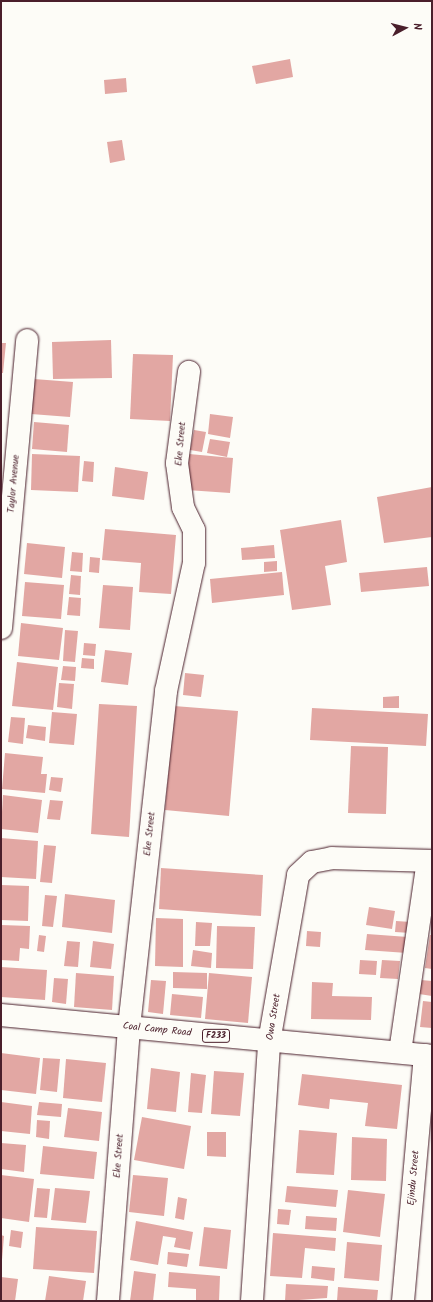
<!DOCTYPE html>
<style>
body{margin:0}
#map{position:relative;width:433px;height:1302px;overflow:hidden;background:#fdfcf7;font-family:Kalam,sans-serif}
div>[style]{position:absolute}
[style*='--x']{left:calc(var(--x)*1px);top:calc(var(--y)*1px);width:calc(var(--w)*1px);rotate:calc(var(--a)*1deg)}
.building>*{inset:0;background:#e2a7a3}
.roads{filter:drop-shadow(0 0 1px #4a1f2b) drop-shadow(0 0 1px #4a1f2b)}
.street>*{height:22px;margin:-11px;padding:0 11px;transform-origin:11px;border-radius:11px;background:#fdfcf7}
.primary>*{height:22px;margin:-11px;padding:0 11px;transform-origin:11px;border-radius:11px;background:#fdfcf7}
span{translate:-50% -50%;white-space:nowrap;text-align:center;line-height:1.15;-webkit-text-stroke:4px #fdfcf7;paint-order:stroke}
.shield-label span{padding:1px 3px;background:#fdfcf7;border:1px solid;border-radius:3px;-webkit-text-stroke-width:0}
.shield-label{font-size:9px;color:#4a1f2b;font-weight:700}
.street-label{font-size:10px;color:#4a1f2b}
.frame{position:absolute;inset:0;border:2px solid #4a1f2b;pointer-events:none}
.north{position:absolute;left:385px;top:8px;width:40px;height:40px;-webkit-text-stroke:3px #fdfcf7;paint-order:stroke;rotate:83deg;font-size:11px;font-weight:700;line-height:16px;text-align:center;color:#4a1f2b}
.north::after{content:'';display:block;margin:auto;width:14px;height:18px;background:#4a1f2b;clip-path:polygon(50% 0,100% 100%,50% 72%,0 100%)}
</style>
<div id="map">
<div class="building">
<i style="clip-path:polygon(290px 59px,293px 77px,256px 84px,252px 66px)"></i>
<i style="clip-path:polygon(126px 78px,127px 92px,105px 94px,104px 80px)"></i>
<i style="clip-path:polygon(122px 140px,125px 160px,110px 163px,107px 142px)"></i>
<i style="clip-path:polygon(111px 340px,112px 378px,53px 379px,52px 342px)"></i>
<i style="clip-path:polygon(1px 343px,6px 343px,3px 373px,1px 373px)"></i>
<i style="clip-path:polygon(133px 354px,173px 355px,170px 421px,130px 419px)"></i>
<i style="clip-path:polygon(34px 379px,73px 382px,70px 417px,31px 414px)"></i>
<i style="clip-path:polygon(210px 414px,233px 417px,230px 438px,208px 434px)"></i>
<i style="clip-path:polygon(34px 422px,69px 425px,67px 452px,32px 449px)"></i>
<i style="clip-path:polygon(194px 430px,206px 432px,202px 452px,190px 450px)"></i>
<i style="clip-path:polygon(210px 439px,230px 442px,227px 457px,207px 453px)"></i>
<i style="clip-path:polygon(32px 454px,80px 456px,78px 492px,31px 490px)"></i>
<i style="clip-path:polygon(189px 454px,233px 458px,230px 493px,187px 490px)"></i>
<i style="clip-path:polygon(84px 461px,94px 462px,93px 482px,82px 481px)"></i>
<i style="clip-path:polygon(115px 467px,148px 472px,144px 500px,112px 496px)"></i>
<i style="clip-path:polygon(432px 487px,432px 537px,384px 543px,377px 497px)"></i>
<i style="clip-path:polygon(341px 520px,347px 562px,325px 566px,331px 605px,292px 610px,280px 530px)"></i>
<i style="clip-path:polygon(105px 529px,176px 535px,171px 594px,139px 592px,141px 563px,102px 560px)"></i>
<i style="clip-path:polygon(27px 543px,65px 547px,62px 578px,24px 574px)"></i>
<i style="clip-path:polygon(274px 545px,275px 558px,242px 560px,241px 548px)"></i>
<i style="clip-path:polygon(72px 552px,83px 553px,82px 572px,70px 571px)"></i>
<i style="clip-path:polygon(90px 557px,100px 558px,99px 573px,89px 572px)"></i>
<i style="clip-path:polygon(277px 561px,277px 571px,264px 572px,264px 562px)"></i>
<i style="clip-path:polygon(427px 567px,429px 586px,361px 592px,359px 573px)"></i>
<i style="clip-path:polygon(282px 572px,284px 595px,212px 603px,210px 579px)"></i>
<i style="clip-path:polygon(71px 575px,81px 576px,80px 595px,69px 594px)"></i>
<i style="clip-path:polygon(25px 582px,64px 585px,61px 619px,22px 616px)"></i>
<i style="clip-path:polygon(103px 585px,133px 587px,130px 630px,99px 628px)"></i>
<i style="clip-path:polygon(69px 597px,81px 598px,80px 616px,67px 615px)"></i>
<i style="clip-path:polygon(21px 623px,63px 628px,59px 660px,18px 656px)"></i>
<i style="clip-path:polygon(65px 630px,78px 631px,75px 662px,63px 661px)"></i>
<i style="clip-path:polygon(84px 643px,96px 644px,95px 656px,83px 655px)"></i>
<i style="clip-path:polygon(105px 650px,132px 653px,128px 685px,101px 682px)"></i>
<i style="clip-path:polygon(82px 658px,94px 659px,94px 669px,81px 668px)"></i>
<i style="clip-path:polygon(17px 662px,58px 667px,53px 710px,12px 706px)"></i>
<i style="clip-path:polygon(63px 666px,76px 667px,75px 681px,61px 680px)"></i>
<i style="clip-path:polygon(185px 673px,204px 675px,201px 697px,183px 695px)"></i>
<i style="clip-path:polygon(59px 683px,74px 684px,72px 709px,57px 707px)"></i>
<i style="clip-path:polygon(399px 696px,399px 708px,383px 708px,383px 697px)"></i>
<i style="clip-path:polygon(99px 704px,137px 706px,129px 837px,91px 834px)"></i>
<i style="clip-path:polygon(174px 706px,238px 711px,229px 816px,165px 810px)"></i>
<i style="clip-path:polygon(312px 708px,428px 714px,426px 746px,310px 740px)"></i>
<i style="clip-path:polygon(52px 712px,77px 714px,74px 745px,49px 743px)"></i>
<i style="clip-path:polygon(11px 717px,25px 718px,23px 744px,8px 742px)"></i>
<i style="clip-path:polygon(28px 725px,46px 727px,45px 741px,26px 738px)"></i>
<i style="clip-path:polygon(351px 746px,388px 747px,386px 814px,348px 813px)"></i>
<i style="clip-path:polygon(5px 753px,43px 757px,41px 774px,47px 774px,45px 793px,2px 789px)"></i>
<i style="clip-path:polygon(51px 777px,63px 778px,61px 792px,49px 790px)"></i>
<i style="clip-path:polygon(3px 795px,42px 800px,38px 833px,1px 829px)"></i>
<i style="clip-path:polygon(50px 800px,63px 801px,60px 820px,47px 819px)"></i>
<i style="clip-path:polygon(1px 838px,38px 841px,36px 879px,1px 877px)"></i>
<i style="clip-path:polygon(44px 845px,56px 846px,52px 883px,40px 882px)"></i>
<i style="clip-path:polygon(161px 868px,263px 875px,261px 916px,159px 909px)"></i>
<i style="clip-path:polygon(1px 885px,29px 886px,28px 921px,1px 920px)"></i>
<i style="clip-path:polygon(65px 894px,115px 900px,112px 933px,62px 927px)"></i>
<i style="clip-path:polygon(45px 895px,57px 896px,53px 927px,42px 926px)"></i>
<i style="clip-path:polygon(369px 907px,395px 911px,392px 929px,366px 925px)"></i>
<i style="clip-path:polygon(156px 918px,183px 919px,183px 967px,155px 966px)"></i>
<i style="clip-path:polygon(396px 921px,411px 922px,411px 933px,395px 932px)"></i>
<i style="clip-path:polygon(196px 922px,212px 923px,210px 946px,195px 946px)"></i>
<i style="clip-path:polygon(1px 925px,30px 926px,29px 949px,20px 948px,19px 961px,1px 960px)"></i>
<i style="clip-path:polygon(217px 926px,255px 927px,253px 969px,216px 968px)"></i>
<i style="clip-path:polygon(307px 931px,321px 932px,320px 947px,306px 946px)"></i>
<i style="clip-path:polygon(367px 934px,408px 937px,407px 953px,365px 950px)"></i>
<i style="clip-path:polygon(39px 935px,46px 936px,44px 952px,37px 951px)"></i>
<i style="clip-path:polygon(430px 935px,432px 935px,432px 969px,425px 968px)"></i>
<i style="clip-path:polygon(67px 941px,80px 942px,78px 967px,64px 966px)"></i>
<i style="clip-path:polygon(93px 941px,114px 944px,111px 969px,90px 967px)"></i>
<i style="clip-path:polygon(193px 950px,212px 953px,211px 968px,191px 966px)"></i>
<i style="clip-path:polygon(360px 960px,377px 961px,376px 975px,359px 974px)"></i>
<i style="clip-path:polygon(382px 960px,400px 961px,398px 979px,380px 978px)"></i>
<i style="clip-path:polygon(1px 967px,47px 970px,45px 1000px,1px 997px)"></i>
<i style="clip-path:polygon(173px 972px,207px 973px,207px 989px,173px 988px)"></i>
<i style="clip-path:polygon(76px 973px,114px 976px,112px 1010px,74px 1007px)"></i>
<i style="clip-path:polygon(209px 973px,252px 977px,248px 1023px,205px 1019px)"></i>
<i style="clip-path:polygon(54px 978px,68px 979px,66px 1004px,52px 1002px)"></i>
<i style="clip-path:polygon(151px 980px,166px 981px,163px 1014px,148px 1012px)"></i>
<i style="clip-path:polygon(421px 980px,432px 981px,432px 996px,419px 994px)"></i>
<i style="clip-path:polygon(312px 982px,333px 983px,332px 996px,372px 997px,371px 1020px,311px 1019px)"></i>
<i style="clip-path:polygon(172px 994px,203px 997px,201px 1018px,170px 1015px)"></i>
<i style="clip-path:polygon(423px 1001px,432px 1002px,432px 1028px,420px 1027px)"></i>
<i style="clip-path:polygon(1px 1053px,40px 1058px,36px 1094px,1px 1090px)"></i>
<i style="clip-path:polygon(43px 1058px,60px 1059px,57px 1092px,40px 1090px)"></i>
<i style="clip-path:polygon(66px 1059px,106px 1063px,102px 1102px,63px 1098px)"></i>
<i style="clip-path:polygon(151px 1068px,180px 1072px,176px 1112px,147px 1109px)"></i>
<i style="clip-path:polygon(214px 1071px,244px 1073px,240px 1116px,211px 1114px)"></i>
<i style="clip-path:polygon(191px 1073px,206px 1075px,202px 1113px,188px 1112px)"></i>
<i style="clip-path:polygon(302px 1074px,402px 1085px,397px 1129px,365px 1126px,368px 1103px,330px 1099px,329px 1109px,298px 1105px)"></i>
<i style="clip-path:polygon(1px 1102px,32px 1106px,30px 1134px,1px 1131px)"></i>
<i style="clip-path:polygon(39px 1102px,62px 1104px,61px 1117px,37px 1115px)"></i>
<i style="clip-path:polygon(68px 1108px,102px 1112px,99px 1141px,64px 1137px)"></i>
<i style="clip-path:polygon(142px 1117px,191px 1126px,184px 1169px,134px 1160px)"></i>
<i style="clip-path:polygon(37px 1120px,50px 1121px,49px 1139px,36px 1137px)"></i>
<i style="clip-path:polygon(299px 1130px,337px 1133px,334px 1175px,296px 1173px)"></i>
<i style="clip-path:polygon(207px 1132px,226px 1132px,226px 1157px,207px 1156px)"></i>
<i style="clip-path:polygon(352px 1137px,387px 1139px,386px 1181px,351px 1180px)"></i>
<i style="clip-path:polygon(1px 1143px,26px 1145px,24px 1172px,1px 1169px)"></i>
<i style="clip-path:polygon(43px 1146px,97px 1152px,94px 1179px,40px 1174px)"></i>
<i style="clip-path:polygon(1px 1175px,34px 1179px,29px 1222px,1px 1218px)"></i>
<i style="clip-path:polygon(133px 1175px,168px 1178px,164px 1216px,129px 1212px)"></i>
<i style="clip-path:polygon(287px 1186px,338px 1190px,336px 1207px,285px 1202px)"></i>
<i style="clip-path:polygon(37px 1188px,50px 1189px,47px 1218px,34px 1217px)"></i>
<i style="clip-path:polygon(55px 1188px,90px 1191px,86px 1223px,51px 1220px)"></i>
<i style="clip-path:polygon(348px 1190px,385px 1194px,380px 1237px,343px 1232px)"></i>
<i style="clip-path:polygon(178px 1197px,187px 1199px,184px 1220px,175px 1218px)"></i>
<i style="clip-path:polygon(278px 1209px,291px 1210px,289px 1225px,277px 1224px)"></i>
<i style="clip-path:polygon(306px 1216px,337px 1218px,336px 1231px,305px 1229px)"></i>
<i style="clip-path:polygon(136px 1221px,193px 1232px,190px 1250px,174px 1247px,176px 1238px,163px 1236px,158px 1265px,130px 1260px)"></i>
<i style="clip-path:polygon(36px 1227px,97px 1231px,94px 1273px,33px 1269px)"></i>
<i style="clip-path:polygon(204px 1227px,231px 1230px,227px 1269px,199px 1266px)"></i>
<i style="clip-path:polygon(11px 1230px,23px 1232px,21px 1248px,9px 1246px)"></i>
<i style="clip-path:polygon(273px 1233px,336px 1238px,335px 1251px,305px 1248px,302px 1278px,270px 1276px)"></i>
<i style="clip-path:polygon(1px 1235px,4px 1236px,2px 1260px,1px 1259px)"></i>
<i style="clip-path:polygon(347px 1242px,382px 1245px,379px 1281px,344px 1278px)"></i>
<i style="clip-path:polygon(168px 1252px,189px 1254px,187px 1267px,167px 1264px)"></i>
<i style="clip-path:polygon(312px 1266px,335px 1268px,334px 1281px,311px 1278px)"></i>
<i style="clip-path:polygon(134px 1271px,156px 1274px,153px 1301px,130px 1301px)"></i>
<i style="clip-path:polygon(169px 1272px,220px 1276px,219px 1301px,196px 1301px,196px 1289px,168px 1287px)"></i>
<i style="clip-path:polygon(49px 1276px,86px 1281px,83px 1301px,45px 1301px)"></i>
<i style="clip-path:polygon(1px 1277px,18px 1279px,15px 1301px,1px 1301px)"></i>
<i style="clip-path:polygon(286px 1284px,328px 1286px,327px 1298px,285px 1301px)"></i>
<i style="clip-path:polygon(338px 1287px,378px 1290px,377px 1301px,337px 1301px)"></i>
</div>
<div class="roads">
<div class="street">
<i style="--x:1;--y:628;--w:289;--a:-84.8"></i>
<i style="--x:400;--y:1052;--w:193;--a:-81.7"></i>
<i style="--x:108;--y:1301;--w:275;--a:-85.6"></i>
<i style="--x:129;--y:1027;--w:338;--a:-83.7"></i>
<i style="--x:166;--y:691;--w:131;--a:-77.7"></i>
<i style="--x:194;--y:563;--w:33;--a:-90"></i>
<i style="--x:194;--y:530;--w:25;--a:-116"></i>
<i style="--x:183;--y:507;--w:44;--a:-97.8"></i>
<i style="--x:177;--y:463;--w:92;--a:-82.5"></i>
<i style="--x:252;--y:1301;--w:260;--a:-86.2"></i>
<i style="--x:269;--y:1042;--w:169;--a:-80.1"></i>
<i style="--x:298;--y:875;--w:19;--a:-43"></i>
<i style="--x:312;--y:862;--w:20;--a:-11"></i>
<i style="--x:332;--y:858;--w:100;--a:1.7"></i>
<i style="--x:403;--y:1301;--w:247;--a:-84.9"></i>
</div>
<div class="primary">
<i style="--x:1;--y:1015;--w:433;--a:5.4"></i>
</div>
</div>
<div class="shield-label">
<span style="left:216px;top:1036px">F233</span>
</div>
<div class="street-label">
<span style="left:181px;top:444px;rotate:-85deg">Eke Street</span>
<span style="left:14px;top:484px;rotate:-85deg">Taylor Avenue</span>
<span style="left:150px;top:834px;rotate:-84deg">Eke Street</span>
<span style="left:274px;top:1017px;rotate:-81deg">Owa Street</span>
<span style="left:157px;top:1030px;rotate:6deg">Coal Camp Road</span>
<span style="left:119px;top:1156px;rotate:-86deg">Eke Street</span>
<span style="left:414px;top:1178px;rotate:-85deg">Ejindu Street</span>
</div>
<div class="frame"></div>
<div class="north">N</div>
</div>
